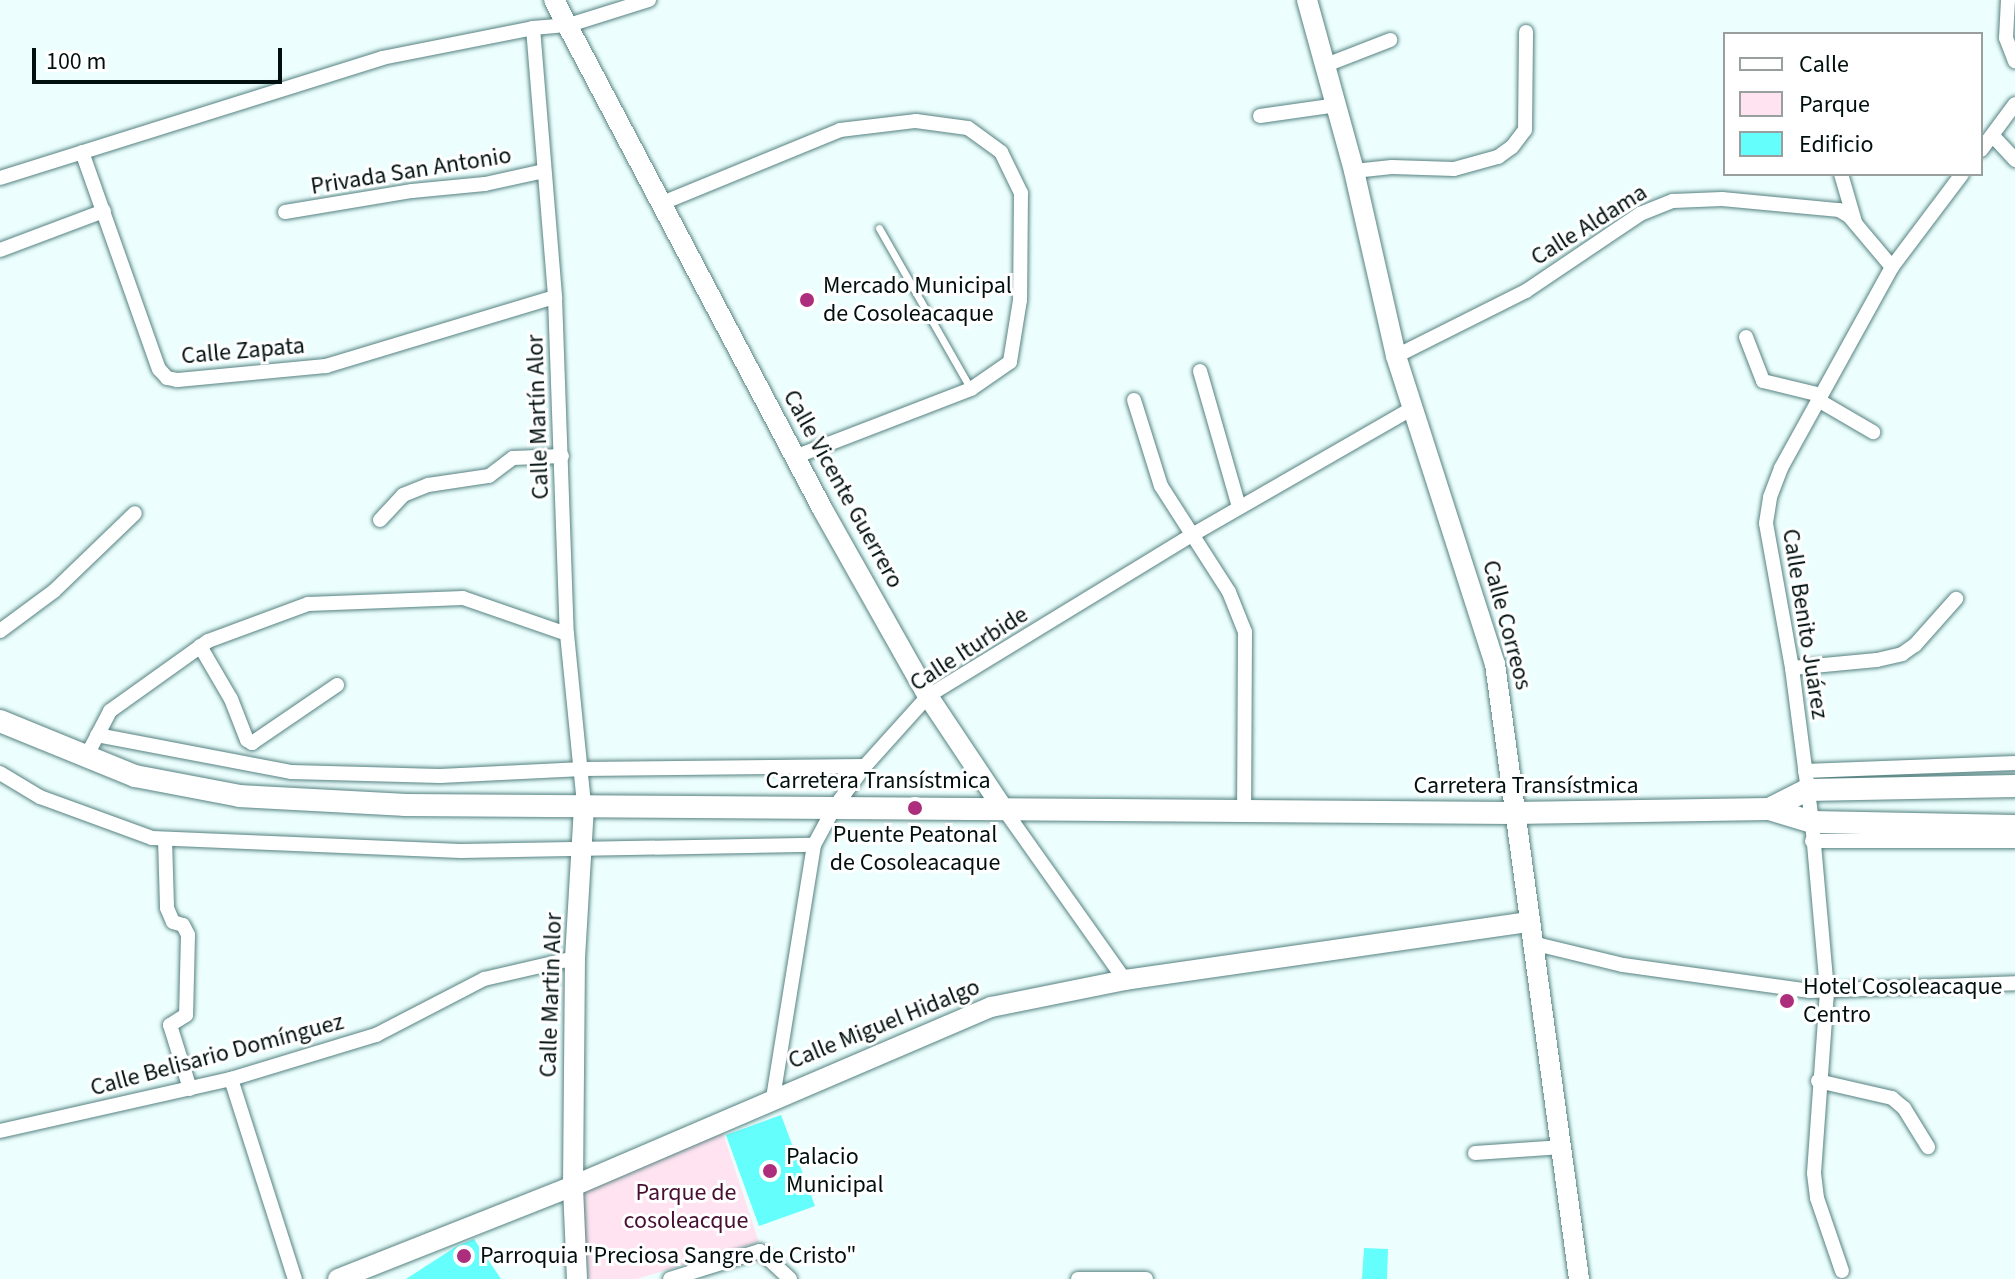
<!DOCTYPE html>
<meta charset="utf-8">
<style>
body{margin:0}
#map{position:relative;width:2015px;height:1279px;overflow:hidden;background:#ecfffe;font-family:"Source Sans 3",sans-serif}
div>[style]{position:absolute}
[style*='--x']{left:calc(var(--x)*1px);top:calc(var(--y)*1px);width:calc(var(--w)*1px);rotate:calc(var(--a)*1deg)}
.green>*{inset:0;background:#ffe3f0}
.building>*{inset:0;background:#64fefc}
.roads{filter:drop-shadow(0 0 2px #568281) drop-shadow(0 0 2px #568281)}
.lane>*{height:7px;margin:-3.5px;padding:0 3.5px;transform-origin:3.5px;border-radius:3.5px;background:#fff}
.street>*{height:14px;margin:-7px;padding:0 7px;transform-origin:7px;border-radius:7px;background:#fff}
.secondary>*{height:20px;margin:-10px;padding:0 10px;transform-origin:10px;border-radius:10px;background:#fff}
.primary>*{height:22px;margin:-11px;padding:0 11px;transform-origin:11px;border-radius:11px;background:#fff}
.dots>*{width:22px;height:22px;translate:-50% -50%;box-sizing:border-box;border:4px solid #fff;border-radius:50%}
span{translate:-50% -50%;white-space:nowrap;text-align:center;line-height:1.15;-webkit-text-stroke:6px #fff;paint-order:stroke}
.street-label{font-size:24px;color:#01100f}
.poi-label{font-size:24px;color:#01100f}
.left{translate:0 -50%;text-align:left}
.park-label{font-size:24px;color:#480f32}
.legend{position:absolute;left:1723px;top:32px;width:260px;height:144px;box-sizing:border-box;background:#fff;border:2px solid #999f9f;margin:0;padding:10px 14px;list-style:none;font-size:24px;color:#01100f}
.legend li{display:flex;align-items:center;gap:16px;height:40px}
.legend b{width:40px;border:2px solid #999f9f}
.scale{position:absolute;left:32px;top:48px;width:250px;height:36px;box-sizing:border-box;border:4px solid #01100f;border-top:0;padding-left:10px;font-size:24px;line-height:28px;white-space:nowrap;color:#01100f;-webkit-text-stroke:6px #fff;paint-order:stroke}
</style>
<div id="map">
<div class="green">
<i style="clip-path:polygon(723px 1133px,759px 1242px,637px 1279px,589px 1279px,576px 1193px)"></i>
</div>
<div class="building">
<i style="clip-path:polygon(781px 1115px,815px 1206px,759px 1226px,726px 1135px)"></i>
<i style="clip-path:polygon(474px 1239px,501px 1279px,406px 1279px,457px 1246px)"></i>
<i style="clip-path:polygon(1364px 1248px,1388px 1249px,1387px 1279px,1362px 1279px)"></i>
</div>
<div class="roads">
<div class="lane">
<i style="--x:879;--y:228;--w:185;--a:60.3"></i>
</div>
<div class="street">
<i style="--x:2008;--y:0;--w:38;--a:93"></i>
<i style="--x:2006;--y:38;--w:25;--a:69"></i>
<i style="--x:533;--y:28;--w:270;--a:85.3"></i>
<i style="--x:555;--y:297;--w:337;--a:88"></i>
<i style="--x:567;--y:634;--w:172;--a:84.3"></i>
<i style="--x:1326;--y:65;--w:69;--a:-21.3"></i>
<i style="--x:1260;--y:116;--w:78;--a:-8.1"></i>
<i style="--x:1993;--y:136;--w:33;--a:47"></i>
<i style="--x:1981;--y:150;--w:57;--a:-53.5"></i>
<i style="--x:82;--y:152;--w:230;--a:70.5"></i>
<i style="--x:159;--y:369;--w:12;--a:48"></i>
<i style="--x:167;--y:378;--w:10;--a:11"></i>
<i style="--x:177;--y:380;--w:150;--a:-5.4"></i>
<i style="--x:326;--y:366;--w:239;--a:-16.8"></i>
<i style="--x:1354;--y:171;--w:38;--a:-6"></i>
<i style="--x:1392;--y:167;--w:62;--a:1.8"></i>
<i style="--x:1454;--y:169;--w:46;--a:-15.3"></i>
<i style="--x:1498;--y:157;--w:17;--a:-36"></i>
<i style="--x:1512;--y:147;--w:21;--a:-53"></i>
<i style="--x:1525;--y:130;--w:98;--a:-89.4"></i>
<i style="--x:1841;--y:174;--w:50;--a:73.7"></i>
<i style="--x:0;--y:178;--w:400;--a:-17.4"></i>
<i style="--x:382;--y:58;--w:154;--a:-11.2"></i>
<i style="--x:533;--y:28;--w:36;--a:-5"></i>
<i style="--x:569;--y:25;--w:84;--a:-17.4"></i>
<i style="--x:660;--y:204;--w:195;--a:-22.3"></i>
<i style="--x:840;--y:130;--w:77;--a:-6.8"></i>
<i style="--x:916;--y:121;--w:52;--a:7.7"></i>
<i style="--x:968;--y:128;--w:41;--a:36"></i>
<i style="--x:1001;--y:152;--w:46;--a:64"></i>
<i style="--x:1021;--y:193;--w:107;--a:90.5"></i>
<i style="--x:1020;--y:300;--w:63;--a:99.2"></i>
<i style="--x:1010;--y:362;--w:47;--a:145.3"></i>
<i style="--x:971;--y:389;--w:189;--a:158.9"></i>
<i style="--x:285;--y:212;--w:129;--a:-9.4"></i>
<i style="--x:412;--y:191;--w:73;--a:-5.5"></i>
<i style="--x:485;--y:184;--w:60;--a:-12.4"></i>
<i style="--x:0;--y:250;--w:111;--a:-20.6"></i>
<i style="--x:1746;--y:337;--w:47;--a:68.9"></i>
<i style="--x:1763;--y:381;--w:60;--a:13.6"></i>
<i style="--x:1396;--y:356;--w:145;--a:-26.6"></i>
<i style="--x:1526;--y:291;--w:138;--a:-34"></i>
<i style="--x:1640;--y:214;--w:35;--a:-22"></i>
<i style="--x:1673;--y:201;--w:49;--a:-2.3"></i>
<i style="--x:1722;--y:199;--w:118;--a:5.4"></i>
<i style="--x:1839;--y:210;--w:12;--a:31"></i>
<i style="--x:1849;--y:216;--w:67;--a:49.9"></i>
<i style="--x:1200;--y:371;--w:141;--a:74"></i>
<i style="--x:1134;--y:400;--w:90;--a:72.6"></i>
<i style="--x:1161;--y:486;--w:126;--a:57.3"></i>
<i style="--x:1229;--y:592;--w:43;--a:68.2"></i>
<i style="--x:1245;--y:632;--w:180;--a:90.3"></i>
<i style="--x:1818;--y:400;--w:64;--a:30.2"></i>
<i style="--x:380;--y:520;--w:34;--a:-47"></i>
<i style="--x:403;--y:495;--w:27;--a:-22"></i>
<i style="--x:428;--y:485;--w:62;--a:-8.4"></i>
<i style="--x:489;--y:476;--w:30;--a:-37"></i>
<i style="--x:513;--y:458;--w:49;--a:-2.3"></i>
<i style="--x:0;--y:631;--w:67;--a:-36.5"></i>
<i style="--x:54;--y:591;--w:112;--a:-43.9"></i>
<i style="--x:200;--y:646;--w:61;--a:59.7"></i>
<i style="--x:231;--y:699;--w:44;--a:68.7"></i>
<i style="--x:247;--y:740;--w:6;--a:31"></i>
<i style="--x:252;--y:743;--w:103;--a:-34.3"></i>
<i style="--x:1792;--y:668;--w:85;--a:-5.4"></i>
<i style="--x:1877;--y:660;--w:26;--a:-13"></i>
<i style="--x:1902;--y:654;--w:16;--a:-35"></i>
<i style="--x:1915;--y:645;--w:62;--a:-48.3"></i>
<i style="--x:97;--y:735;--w:197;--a:10.8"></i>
<i style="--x:291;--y:772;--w:149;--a:1.5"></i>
<i style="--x:440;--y:776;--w:143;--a:-2.8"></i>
<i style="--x:583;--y:769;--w:282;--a:-0.6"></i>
<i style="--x:86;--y:757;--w:52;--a:-62.4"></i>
<i style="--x:110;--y:711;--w:120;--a:-35.5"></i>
<i style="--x:208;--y:641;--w:107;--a:-20.3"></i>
<i style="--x:308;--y:604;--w:155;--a:-2.2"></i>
<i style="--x:463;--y:598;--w:110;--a:19.1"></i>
<i style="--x:1805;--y:771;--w:210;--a:-2.2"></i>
<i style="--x:0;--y:773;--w:47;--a:31"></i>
<i style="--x:40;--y:797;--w:119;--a:20.1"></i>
<i style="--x:152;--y:838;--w:309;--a:2.4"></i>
<i style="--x:461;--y:851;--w:353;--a:-1"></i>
<i style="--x:1003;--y:808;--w:211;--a:54.7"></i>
<i style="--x:165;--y:839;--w:69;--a:88.3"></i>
<i style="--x:167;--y:908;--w:15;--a:67"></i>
<i style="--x:173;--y:922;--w:10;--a:17"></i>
<i style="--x:183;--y:925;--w:11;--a:63"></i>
<i style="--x:188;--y:935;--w:80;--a:91.4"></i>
<i style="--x:186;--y:1015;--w:19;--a:148"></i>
<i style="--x:170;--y:1025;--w:67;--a:72.6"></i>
<i style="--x:1812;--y:841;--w:203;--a:0"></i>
<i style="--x:1532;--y:943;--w:94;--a:13.6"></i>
<i style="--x:1623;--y:965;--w:189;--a:7.9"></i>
<i style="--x:1810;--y:991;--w:205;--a:-2.2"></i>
<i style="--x:231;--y:1079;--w:210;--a:72.3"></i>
<i style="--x:1818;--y:1081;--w:76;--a:12.9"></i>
<i style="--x:1892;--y:1098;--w:16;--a:40"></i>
<i style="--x:1904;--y:1108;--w:46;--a:58.4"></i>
<i style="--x:773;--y:1098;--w:256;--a:-80.8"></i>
<i style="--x:814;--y:845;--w:42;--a:-61.6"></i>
<i style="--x:834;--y:808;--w:52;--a:-53.6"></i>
<i style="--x:865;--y:766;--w:94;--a:-48"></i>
<i style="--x:928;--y:696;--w:309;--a:-31.4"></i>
<i style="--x:1192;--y:535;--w:255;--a:-29.9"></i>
<i style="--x:0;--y:1131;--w:237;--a:-12.7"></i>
<i style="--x:231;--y:1079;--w:152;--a:-16.9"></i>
<i style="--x:376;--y:1035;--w:122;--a:-27.4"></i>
<i style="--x:484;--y:979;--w:93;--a:-13"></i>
<i style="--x:1475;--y:1153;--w:88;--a:-3.9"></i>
<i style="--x:1842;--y:1271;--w:77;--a:-108.9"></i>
<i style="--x:1817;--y:1198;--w:25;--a:-97"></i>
<i style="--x:1814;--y:1173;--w:183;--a:-85.9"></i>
<i style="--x:1827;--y:990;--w:169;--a:-95.1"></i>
<i style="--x:1812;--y:822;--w:155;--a:-97.4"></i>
<i style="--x:1792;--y:668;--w:147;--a:-100.2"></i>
<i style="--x:1766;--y:523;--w:26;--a:-81"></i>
<i style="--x:1770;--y:497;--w:31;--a:-69"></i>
<i style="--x:1781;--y:468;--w:230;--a:-61.1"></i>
<i style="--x:1892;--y:267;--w:116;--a:-53"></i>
<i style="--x:670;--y:1279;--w:94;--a:-17.3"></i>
<i style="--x:760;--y:1251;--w:41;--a:43"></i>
<i style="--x:1078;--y:1279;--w:68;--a:0"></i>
</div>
<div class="secondary">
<i style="--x:554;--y:0;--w:577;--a:62.19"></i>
<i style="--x:823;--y:510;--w:214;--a:60.6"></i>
<i style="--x:928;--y:696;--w:133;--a:56.3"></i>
<i style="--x:1307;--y:0;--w:177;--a:74.6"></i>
<i style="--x:1354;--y:171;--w:190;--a:77.2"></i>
<i style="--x:1396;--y:356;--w:324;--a:72.2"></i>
<i style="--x:1495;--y:664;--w:621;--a:82.22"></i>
<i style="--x:338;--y:1279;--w:253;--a:-21.6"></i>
<i style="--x:573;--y:1186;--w:455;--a:-23.2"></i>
<i style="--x:991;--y:1007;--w:137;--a:-11.4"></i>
<i style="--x:1125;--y:980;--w:407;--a:-8.2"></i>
<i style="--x:577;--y:1279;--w:93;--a:-92.5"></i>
<i style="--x:573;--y:1186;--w:228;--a:-89.5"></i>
<i style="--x:575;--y:958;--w:153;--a:-86.6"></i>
</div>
<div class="primary">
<i style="--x:0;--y:721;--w:146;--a:22.2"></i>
<i style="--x:135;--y:776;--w:107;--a:10.8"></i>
<i style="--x:240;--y:796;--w:165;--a:3.1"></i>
<i style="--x:405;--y:805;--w:1108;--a:0.41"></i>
<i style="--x:1513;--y:813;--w:256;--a:-0.9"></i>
<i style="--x:1769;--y:809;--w:45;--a:16.8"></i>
<i style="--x:1812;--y:822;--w:203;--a:1.1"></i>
<i style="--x:1769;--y:809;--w:42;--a:-26.6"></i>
<i style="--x:1807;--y:790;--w:208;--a:-1.1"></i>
</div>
</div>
<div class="dots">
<i style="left:807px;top:300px;background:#ad2e7c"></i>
<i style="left:915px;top:808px;background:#ad2e7c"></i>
<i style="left:1787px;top:1001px;background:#ad2e7c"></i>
<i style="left:770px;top:1171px;background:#ad2e7c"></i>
<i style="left:464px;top:1256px;background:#ad2e7c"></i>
</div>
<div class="street-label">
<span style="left:411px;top:171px;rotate:-9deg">Privada San Antonio</span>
<span style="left:1589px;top:225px;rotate:-32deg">Calle Aldama</span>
<span style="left:243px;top:351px;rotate:-5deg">Calle Zapata</span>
<span style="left:538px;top:417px;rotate:-92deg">Calle Martín Alor</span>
<span style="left:843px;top:489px;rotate:61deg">Calle Vicente Guerrero</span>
<span style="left:1805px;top:624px;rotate:81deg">Calle Benito Juárez</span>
<span style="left:1507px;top:625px;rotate:75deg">Calle Correos</span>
<span style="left:969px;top:649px;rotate:-33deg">Calle Iturbide</span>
<span style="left:878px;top:781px">Carretera Transístmica</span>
<span style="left:1526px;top:786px">Carretera Transístmica</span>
<span style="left:551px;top:995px;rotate:-88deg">Calle Martin Alor</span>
<span style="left:884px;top:1024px;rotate:-22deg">Calle Miguel Hidalgo</span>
<span style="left:217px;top:1055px;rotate:-15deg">Calle Belisario Domínguez</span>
</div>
<div class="poi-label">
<span class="left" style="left:823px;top:300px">Mercado Municipal<br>de Cosoleacaque</span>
<span style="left:915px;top:849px">Puente Peatonal<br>de Cosoleacaque</span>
<span class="left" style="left:1803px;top:1001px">Hotel Cosoleacaque<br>Centro</span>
<span class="left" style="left:786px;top:1171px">Palacio<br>Municipal</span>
<span class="left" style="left:480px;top:1256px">Parroquia "Preciosa Sangre de Cristo"</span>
</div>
<div class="park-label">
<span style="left:686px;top:1207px">Parque de<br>cosoleacque</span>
</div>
<ul class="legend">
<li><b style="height:10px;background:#fff"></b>Calle</li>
<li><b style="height:22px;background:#ffe3f0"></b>Parque</li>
<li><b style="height:22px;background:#64fefc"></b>Edificio</li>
</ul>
<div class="scale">100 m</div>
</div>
